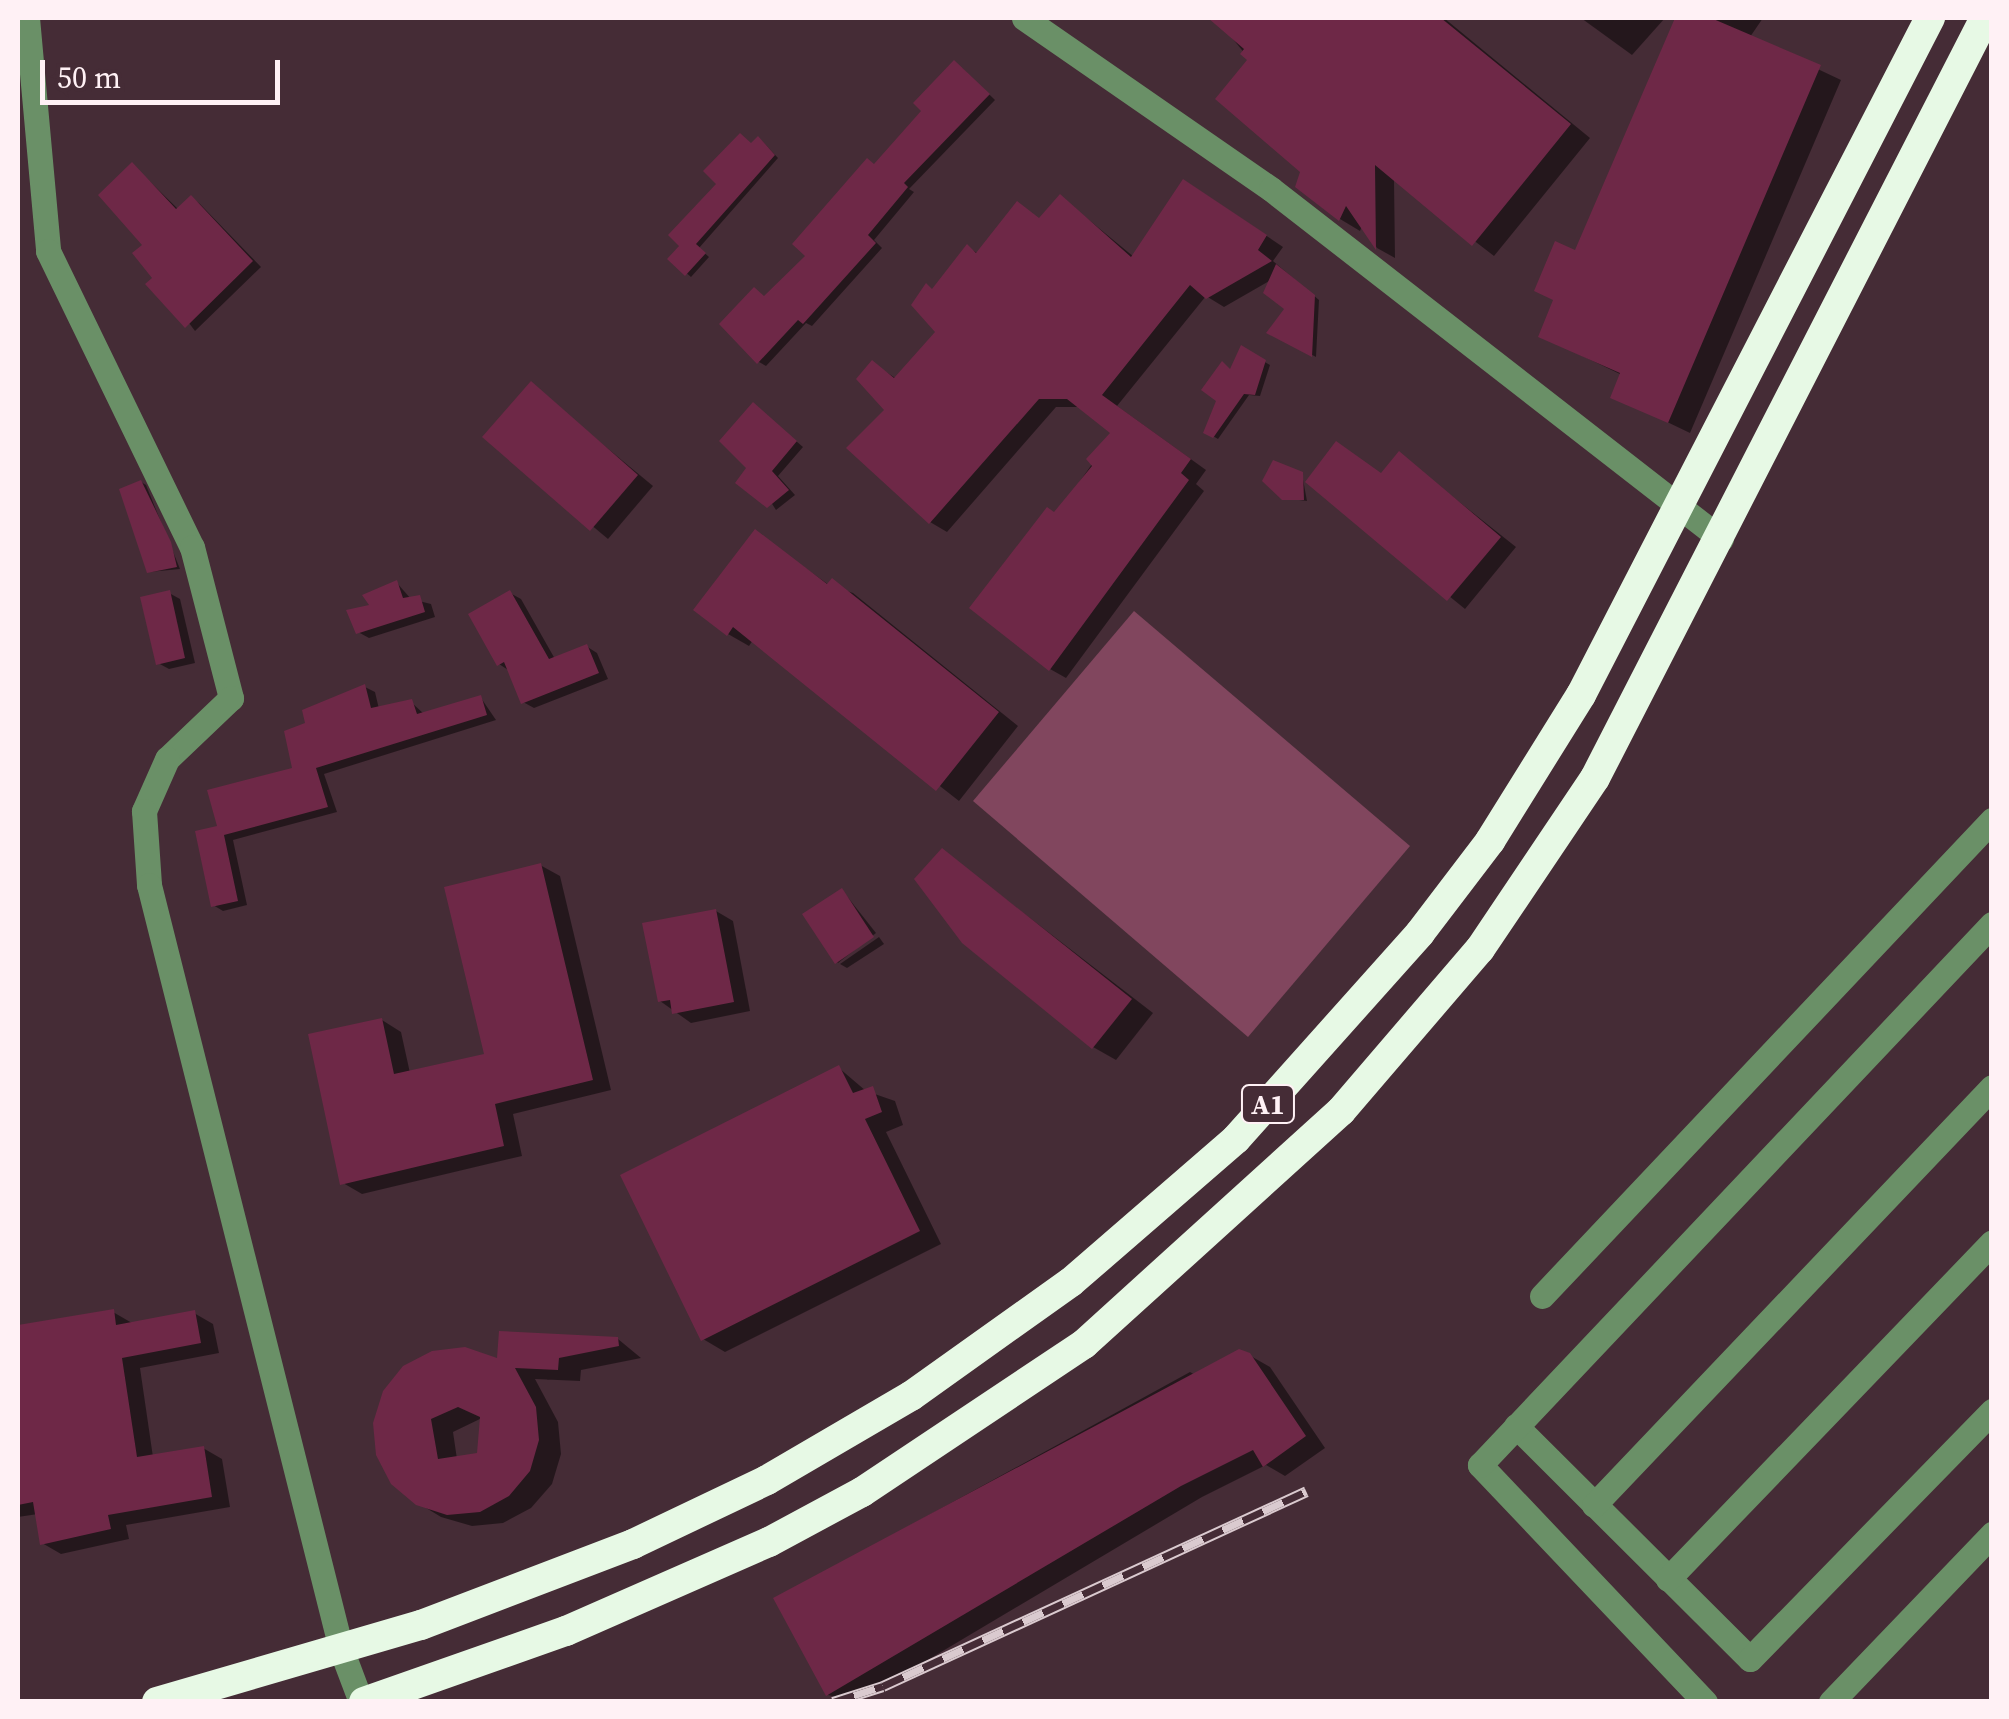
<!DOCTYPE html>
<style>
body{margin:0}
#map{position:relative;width:2009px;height:1719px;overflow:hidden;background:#452c36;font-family:"Source Serif 4",serif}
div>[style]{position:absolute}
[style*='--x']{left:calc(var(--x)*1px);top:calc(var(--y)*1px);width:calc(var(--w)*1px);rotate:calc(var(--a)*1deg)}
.green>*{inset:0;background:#81465e}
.shadow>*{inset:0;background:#0007}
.building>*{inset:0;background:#6e2847}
.minor>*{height:25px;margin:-12.5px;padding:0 12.5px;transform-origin:12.5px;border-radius:12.5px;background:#6a9067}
.highway>*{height:30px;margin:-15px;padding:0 15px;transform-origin:15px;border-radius:15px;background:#e7f9e5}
.rail>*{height:11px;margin-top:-5.5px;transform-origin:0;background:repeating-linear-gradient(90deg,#452c36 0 22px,#dacacf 0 44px);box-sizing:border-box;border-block:2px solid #dacacf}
span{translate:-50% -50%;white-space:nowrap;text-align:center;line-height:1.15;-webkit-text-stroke:9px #452c36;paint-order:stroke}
.shield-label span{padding:2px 8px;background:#452c36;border:2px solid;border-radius:8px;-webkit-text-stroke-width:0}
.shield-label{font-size:28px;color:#fff1f5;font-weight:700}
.frame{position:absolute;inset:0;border:20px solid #fff1f5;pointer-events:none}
.scale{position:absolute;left:40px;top:60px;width:240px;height:45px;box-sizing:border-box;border:5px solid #fff1f5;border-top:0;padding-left:12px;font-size:30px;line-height:35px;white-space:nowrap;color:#fff1f5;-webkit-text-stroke:8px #452c36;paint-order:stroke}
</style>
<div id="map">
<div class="green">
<i style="clip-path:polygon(1134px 611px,1410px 846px,1248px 1037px,973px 801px)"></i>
</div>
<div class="shadow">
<i style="clip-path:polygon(1232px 18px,1264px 28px,1272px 18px,1444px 18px,1590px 138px,1494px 256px,1394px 179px,1395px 258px,1377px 248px,1362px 226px,1360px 231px,1340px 219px,1298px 186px,1303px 171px,1250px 60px,1224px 28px)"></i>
<i style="clip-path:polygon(1581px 18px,1665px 18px,1632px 55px)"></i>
<i style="clip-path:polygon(1677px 18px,1763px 18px,1750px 37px,1841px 80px,1690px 433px,1613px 396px,1622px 375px,1541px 336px)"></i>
<i style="clip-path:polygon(962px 68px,995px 100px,909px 189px,914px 192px,874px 240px,882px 248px,812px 326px,806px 323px,766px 366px,759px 362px,765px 297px,809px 256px,876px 166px)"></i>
<i style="clip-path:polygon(762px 141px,778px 158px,699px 248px,709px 257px,691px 277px,670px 259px,752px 146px)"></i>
<i style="clip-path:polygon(133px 165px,179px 210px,192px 198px,200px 204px,261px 267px,195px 331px,155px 278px)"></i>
<i style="clip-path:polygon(1201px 192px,1283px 247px,1273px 261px,1319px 300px,1316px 357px,1270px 332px,1288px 309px,1271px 280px,1224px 307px,1206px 296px,1117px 406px,1206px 470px,1196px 484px,1204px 491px,1066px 678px,1050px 669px,1056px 515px,1114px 433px,1081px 407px,1056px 407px,947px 532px,930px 522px,872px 363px,897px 379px,939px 332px,934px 291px,967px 247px,979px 254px,1041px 220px,1061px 197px,1134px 257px)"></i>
<i style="clip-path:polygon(1242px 349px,1270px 365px,1260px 396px,1249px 395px,1218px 439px,1206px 432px)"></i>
<i style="clip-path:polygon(531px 385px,653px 486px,608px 539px,486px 437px)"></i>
<i style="clip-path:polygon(754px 405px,803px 447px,778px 476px,795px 495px,776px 510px,749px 468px)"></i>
<i style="clip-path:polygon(1400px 455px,1516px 547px,1465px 609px,1309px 482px,1382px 475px)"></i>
<i style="clip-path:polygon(1302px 474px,1307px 501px,1283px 498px)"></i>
<i style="clip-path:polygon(141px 482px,146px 485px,180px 569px,149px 572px)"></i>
<i style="clip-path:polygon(755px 532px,829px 585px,853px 593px,1018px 726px,959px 801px,753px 640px,749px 646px,728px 634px)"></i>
<i style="clip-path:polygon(397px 583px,411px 599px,431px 604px,435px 617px,369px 638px,358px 632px)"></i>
<i style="clip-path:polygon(169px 593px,180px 599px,195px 663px,169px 669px,158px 663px)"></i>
<i style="clip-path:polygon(510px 593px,521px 599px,555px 659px,586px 646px,597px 653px,608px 679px,534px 708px,523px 702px,511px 672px,499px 664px)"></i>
<i style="clip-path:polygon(365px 687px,375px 692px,379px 709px,411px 702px,424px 714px,481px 698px,496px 720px,324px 774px,337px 812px,233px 840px,247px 905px,223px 911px,213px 905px,220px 828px,295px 769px,308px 724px)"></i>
<i style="clip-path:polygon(943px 851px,1153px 1013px,1116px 1060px,1093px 1047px)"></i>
<i style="clip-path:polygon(540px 865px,560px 876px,611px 1090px,513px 1114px,522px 1156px,362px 1194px,343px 1183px,382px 1020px,401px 1032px,410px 1073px,488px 1056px)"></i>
<i style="clip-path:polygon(842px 890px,876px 933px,838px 963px,837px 962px)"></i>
<i style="clip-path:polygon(716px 911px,733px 921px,750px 1011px,691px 1023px,660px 1001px)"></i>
<i style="clip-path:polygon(879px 937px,884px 944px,847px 968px,840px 964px)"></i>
<i style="clip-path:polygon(839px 1068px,866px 1091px,895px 1101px,903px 1125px,886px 1132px,941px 1244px,725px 1352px,703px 1339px)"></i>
<i style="clip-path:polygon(113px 1312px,132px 1323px,194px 1313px,213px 1324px,219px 1353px,140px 1368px,153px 1457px,203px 1448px,222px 1459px,230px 1507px,126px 1525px,129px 1539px,61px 1554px,42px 1543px,38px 1514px,18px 1517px,18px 1327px)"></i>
<i style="clip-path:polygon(evenodd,618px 1339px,641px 1358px,581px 1370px,580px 1381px,535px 1379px,558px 1422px,561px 1454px,552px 1484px,531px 1508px,503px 1523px,472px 1526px,441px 1517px,418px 1503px,378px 1454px,500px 1361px,618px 1339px,482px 1418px,479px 1455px,457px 1459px,453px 1432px,482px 1418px)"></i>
<i style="clip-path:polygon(1249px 1355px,1270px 1367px,1325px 1448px,1285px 1476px,1266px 1465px,1202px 1497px,857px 1702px,828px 1695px,776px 1599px,1190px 1372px,1197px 1376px)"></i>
</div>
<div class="building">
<i style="clip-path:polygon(1208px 18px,1441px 18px,1571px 124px,1472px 246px,1375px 165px,1376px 250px,1346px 206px,1339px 221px,1295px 187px,1300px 172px,1215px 99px,1247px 60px,1240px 54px,1244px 49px)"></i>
<i style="clip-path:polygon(1675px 18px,1711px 18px,1821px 65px,1668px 423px,1610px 398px,1620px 373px,1538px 337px,1553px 300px,1534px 291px,1555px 241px,1575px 250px)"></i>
<i style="clip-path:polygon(954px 60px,990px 94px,904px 183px,908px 187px,868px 235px,876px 243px,803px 324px,798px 320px,757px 364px,719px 324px,754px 287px,764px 296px,805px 256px,792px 244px,867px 158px,874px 164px,921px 111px,913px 103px)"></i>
<i style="clip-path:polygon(740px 133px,751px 143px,758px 136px,775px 155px,696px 244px,706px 253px,685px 276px,667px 259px,679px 246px,668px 235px,716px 184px,703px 171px)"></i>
<i style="clip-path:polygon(132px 162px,176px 209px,191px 195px,253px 261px,185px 328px,145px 284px,152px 278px,132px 253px,142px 245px,98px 195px)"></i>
<i style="clip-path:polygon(1183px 179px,1267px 235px,1258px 250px,1272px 261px,1206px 299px,1190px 285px,1102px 395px,1191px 459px,1181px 473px,1189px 480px,1049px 671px,969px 608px,1047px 507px,1054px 512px,1092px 466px,1086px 459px,1110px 433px,1067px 399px,1039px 399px,929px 524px,846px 448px,884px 410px,856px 379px,872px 360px,894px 378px,935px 332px,911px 305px,926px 283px,932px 289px,967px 244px,976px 253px,1017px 201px,1039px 218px,1060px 194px,1131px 257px)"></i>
<i style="clip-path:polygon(1276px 264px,1315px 295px,1312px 357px,1266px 333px,1284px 309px,1263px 293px)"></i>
<i style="clip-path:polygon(1241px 345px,1266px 360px,1255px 395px,1244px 394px,1213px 438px,1203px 433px,1216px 401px,1201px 390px,1222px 361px,1230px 369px)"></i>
<i style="clip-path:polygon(531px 381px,638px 475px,590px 531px,482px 437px)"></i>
<i style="clip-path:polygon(753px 402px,797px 441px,772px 471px,789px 490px,767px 508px,735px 483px,746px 468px,719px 441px)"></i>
<i style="clip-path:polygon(1336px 441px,1381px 473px,1399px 451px,1501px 537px,1447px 601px,1305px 482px)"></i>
<i style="clip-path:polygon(1273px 460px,1303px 472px,1304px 500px,1282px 500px,1262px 481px)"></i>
<i style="clip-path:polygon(141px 480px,171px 542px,177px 567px,147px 573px,119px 489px)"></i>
<i style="clip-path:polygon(755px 529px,827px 584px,832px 578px,999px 712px,936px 791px,733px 627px,727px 636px,693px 610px)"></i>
<i style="clip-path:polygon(397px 580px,403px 598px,420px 595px,425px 612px,356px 634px,346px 610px,369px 605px,362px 595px)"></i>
<i style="clip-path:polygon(170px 590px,185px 658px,156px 665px,140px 597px)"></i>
<i style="clip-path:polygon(510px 590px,549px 659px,587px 644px,599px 673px,521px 704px,504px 662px,497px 666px,468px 614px)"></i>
<i style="clip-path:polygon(365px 684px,371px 708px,412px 699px,417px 714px,481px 695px,487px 715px,316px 768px,328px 807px,224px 835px,238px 901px,211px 907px,195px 831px,217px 826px,207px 790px,292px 768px,284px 731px,305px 723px,302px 710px)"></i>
<i style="clip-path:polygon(942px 848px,1132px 999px,1092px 1049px,962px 943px,914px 879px)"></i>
<i style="clip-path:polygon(541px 863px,593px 1080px,495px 1104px,504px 1146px,340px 1185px,308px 1034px,382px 1018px,394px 1074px,484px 1054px,444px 887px)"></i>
<i style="clip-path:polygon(842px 888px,874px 937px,835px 964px,802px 914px)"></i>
<i style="clip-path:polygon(716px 909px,734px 1002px,672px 1014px,670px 1000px,658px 1002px,642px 923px)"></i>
<i style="clip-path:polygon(839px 1065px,853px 1093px,873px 1086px,882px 1112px,865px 1119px,920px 1231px,701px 1341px,620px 1175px)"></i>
<i style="clip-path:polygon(114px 1309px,116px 1325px,195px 1310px,201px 1343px,122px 1358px,137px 1457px,204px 1446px,212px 1497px,108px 1515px,111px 1529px,40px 1545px,33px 1502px,18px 1505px,18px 1325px)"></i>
<i style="clip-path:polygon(evenodd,499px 1331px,618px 1337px,619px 1346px,559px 1358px,558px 1370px,515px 1368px,536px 1407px,539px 1440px,530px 1471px,509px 1496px,480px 1512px,447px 1515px,416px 1505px,391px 1484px,376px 1455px,373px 1423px,383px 1391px,403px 1366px,432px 1351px,465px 1347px,497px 1358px,499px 1331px,458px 1407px,480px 1417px,477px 1453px,438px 1459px,431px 1419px,458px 1407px)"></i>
<i style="clip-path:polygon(1239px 1349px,1250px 1353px,1306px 1436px,1263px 1467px,1253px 1450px,1181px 1486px,826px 1696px,773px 1598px)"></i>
</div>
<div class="minor">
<i style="--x:27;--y:18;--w:234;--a:84.8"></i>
<i style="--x:48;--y:251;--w:329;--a:64.1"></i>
<i style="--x:192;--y:547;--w:156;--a:75.5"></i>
<i style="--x:231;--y:698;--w:88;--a:136.4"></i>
<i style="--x:167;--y:759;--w:57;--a:113.9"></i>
<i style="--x:144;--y:811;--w:74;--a:86.1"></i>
<i style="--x:149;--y:885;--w:788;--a:75.89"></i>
<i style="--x:341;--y:1649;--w:57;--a:69.3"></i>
<i style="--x:1024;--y:18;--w:300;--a:34.7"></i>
<i style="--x:1271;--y:189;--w:570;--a:37.87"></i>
<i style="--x:1542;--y:1296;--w:655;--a:-46.61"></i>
<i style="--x:1516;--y:1426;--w:330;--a:44.9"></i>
<i style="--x:1750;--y:1659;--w:347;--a:-45.7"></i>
<i style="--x:1594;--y:1505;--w:577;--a:-46.4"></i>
<i style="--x:1668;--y:1579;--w:467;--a:-46.1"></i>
<i style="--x:1705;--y:1702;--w:327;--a:-133.5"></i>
<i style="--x:1480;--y:1465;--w:745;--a:-46.58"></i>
<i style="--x:1831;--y:1702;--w:233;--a:-46.2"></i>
</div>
<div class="highway">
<i style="--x:157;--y:1702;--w:275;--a:-16.3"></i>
<i style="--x:421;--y:1625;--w:227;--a:-20.9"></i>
<i style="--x:633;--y:1544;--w:148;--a:-25.5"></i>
<i style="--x:767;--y:1480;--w:167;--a:-30.3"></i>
<i style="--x:911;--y:1396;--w:196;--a:-35.5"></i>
<i style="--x:1071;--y:1282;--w:218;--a:-40.9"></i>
<i style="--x:1236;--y:1139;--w:276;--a:-48.2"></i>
<i style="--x:1420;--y:933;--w:116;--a:-52.7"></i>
<i style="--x:1490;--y:841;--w:172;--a:-58.1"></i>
<i style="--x:1581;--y:695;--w:762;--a:-62.73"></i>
<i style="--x:364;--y:1702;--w:214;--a:-19.4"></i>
<i style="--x:566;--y:1631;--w:222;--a:-23.7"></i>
<i style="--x:769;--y:1542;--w:106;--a:-28.3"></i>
<i style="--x:862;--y:1492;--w:267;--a:-33.7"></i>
<i style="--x:1084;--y:1344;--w:347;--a:-42.2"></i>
<i style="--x:1341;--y:1111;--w:213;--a:-49.4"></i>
<i style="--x:1480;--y:949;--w:206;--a:-56.1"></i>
<i style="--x:1595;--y:778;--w:854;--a:-62.84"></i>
</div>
<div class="rail">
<i style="--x:833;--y:1702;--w:52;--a:-17.7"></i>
<i style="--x:883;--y:1686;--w:466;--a:-24.7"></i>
</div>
<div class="shield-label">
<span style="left:1268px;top:1104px">A1</span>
</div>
<div class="frame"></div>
<div class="scale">50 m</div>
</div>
